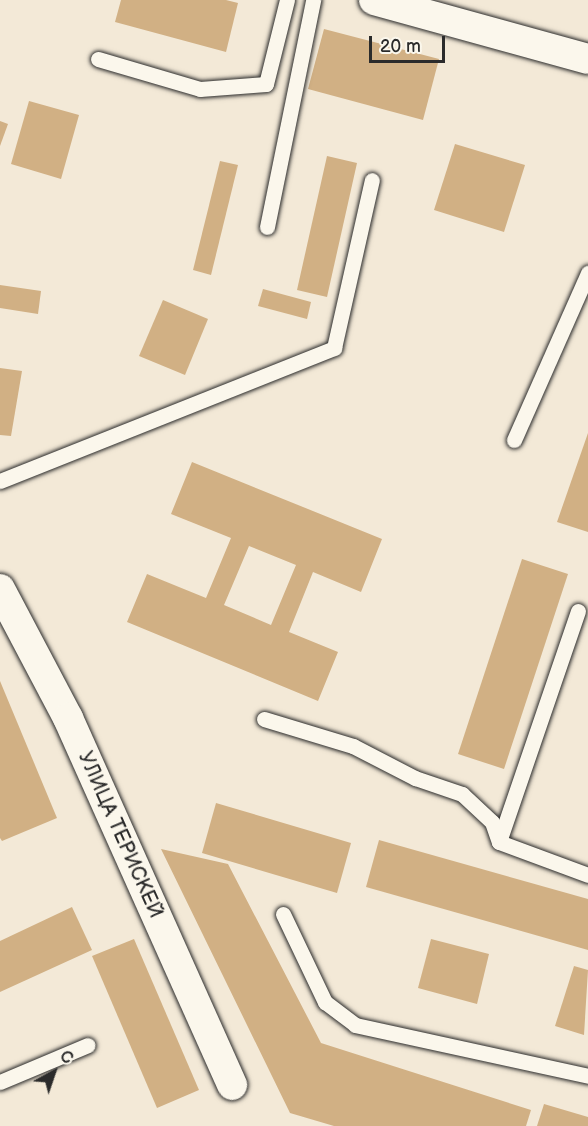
<!DOCTYPE html>
<meta charset="utf-8">
<style>
body{margin:0}
#map{position:relative;width:588px;height:1126px;overflow:hidden;background:#f3e9d7;font-family:"Balsamiq Sans",sans-serif}
div>[style]{position:absolute}
[style*='--x']{left:calc(var(--x)*1px);top:calc(var(--y)*1px);width:calc(var(--w)*1px);rotate:calc(var(--a)*1deg)}
.building>*{inset:0;background:#d1b084}
.roads{filter:drop-shadow(0 0 2px #2b2b2b) drop-shadow(0 0 2px #2b2b2b)}
.service>*{height:15px;margin:-7.5px;padding:0 7.5px;transform-origin:7.5px;border-radius:7.5px;background:#fbf7ec}
.minor>*{height:30px;margin:-15px;padding:0 15px;transform-origin:15px;border-radius:15px;background:#fbf7ec}
span{translate:-50% -50%;white-space:nowrap;text-align:center;line-height:1.15;-webkit-text-stroke:4.5px #fbf7ec;paint-order:stroke}
.street-label{font-size:20px;color:#2b2b2b}
.north{position:absolute;left:24px;top:1042px;width:60px;height:60px;-webkit-text-stroke:4px #fbf7ec;paint-order:stroke;rotate:40deg;font-size:16px;font-weight:700;line-height:24px;text-align:center;color:#2b2b2b}
.north::after{content:'';display:block;margin:auto;width:21px;height:27px;background:#2b2b2b;clip-path:polygon(50% 0,100% 100%,50% 72%,0 100%)}
.scale{position:absolute;left:369px;top:36px;width:76px;height:27px;box-sizing:border-box;border:3px solid #2b2b2b;border-top:0;padding-left:8px;font-size:18px;line-height:21px;white-space:nowrap;color:#2b2b2b;-webkit-text-stroke:4px #fbf7ec;paint-order:stroke}
</style>
<div id="map">
<div class="building">
<i style="clip-path:polygon(121px 0,226px 0,238px 3px,226px 52px,115px 22px)"></i>
<i style="clip-path:polygon(324px 29px,439px 59px,423px 120px,308px 89px)"></i>
<i style="clip-path:polygon(29px 101px,79px 115px,61px 179px,11px 164px)"></i>
<i style="clip-path:polygon(0 121px,8px 124px,0 146px)"></i>
<i style="clip-path:polygon(455px 144px,525px 165px,504px 232px,434px 210px)"></i>
<i style="clip-path:polygon(327px 156px,357px 163px,327px 297px,297px 290px)"></i>
<i style="clip-path:polygon(220px 161px,238px 165px,211px 275px,193px 270px)"></i>
<i style="clip-path:polygon(0 285px,41px 291px,38px 314px,0 308px)"></i>
<i style="clip-path:polygon(263px 289px,311px 302px,307px 319px,258px 306px)"></i>
<i style="clip-path:polygon(163px 300px,208px 319px,185px 375px,139px 356px)"></i>
<i style="clip-path:polygon(0 368px,22px 371px,11px 436px,0 435px)"></i>
<i style="clip-path:polygon(588px 433px,588px 532px,557px 522px)"></i>
<i style="clip-path:polygon(evenodd,192px 462px,382px 539px,361px 592px,313px 572px,289px 632px,338px 652px,318px 701px,127px 622px,147px 574px,206px 598px,231px 538px,171px 514px,192px 462px,249px 546px,296px 565px,271px 625px,224px 605px,249px 546px)"></i>
<i style="clip-path:polygon(522px 559px,568px 574px,504px 769px,458px 754px)"></i>
<i style="clip-path:polygon(0 681px,57px 818px,2px 841px,0 838px)"></i>
<i style="clip-path:polygon(216px 803px,351px 843px,337px 893px,202px 853px)"></i>
<i style="clip-path:polygon(379px 840px,588px 899px,588px 950px,366px 887px)"></i>
<i style="clip-path:polygon(161px 849px,228px 864px,321px 1043px,531px 1110px,526px 1126px,334px 1126px,290px 1113px)"></i>
<i style="clip-path:polygon(72px 907px,92px 950px,0 992px,0 941px)"></i>
<i style="clip-path:polygon(134px 939px,199px 1090px,157px 1108px,92px 956px)"></i>
<i style="clip-path:polygon(431px 939px,489px 954px,477px 1004px,418px 988px)"></i>
<i style="clip-path:polygon(574px 966px,588px 970px,584px 1035px,555px 1026px)"></i>
<i style="clip-path:polygon(544px 1104px,588px 1117px,588px 1126px,537px 1126px)"></i>
</div>
<div class="roads">
<div class="service">
<i style="--x:98;--y:59;--w:106;--a:16.4"></i>
<i style="--x:200;--y:89;--w:66;--a:-4.3"></i>
<i style="--x:266;--y:84;--w:87;--a:-76"></i>
<i style="--x:267;--y:227;--w:232;--a:-78.5"></i>
<i style="--x:514;--y:440;--w:183;--a:-66.1"></i>
<i style="--x:0;--y:481;--w:360;--a:-21.7"></i>
<i style="--x:334;--y:348;--w:172;--a:-77.3"></i>
<i style="--x:578;--y:611;--w:244;--a:108.9"></i>
<i style="--x:499;--y:842;--w:95;--a:20.3"></i>
<i style="--x:264;--y:719;--w:93;--a:16.9"></i>
<i style="--x:353;--y:746;--w:70;--a:27.3"></i>
<i style="--x:415;--y:778;--w:50;--a:18.8"></i>
<i style="--x:462;--y:794;--w:41;--a:43"></i>
<i style="--x:492;--y:822;--w:21;--a:71"></i>
<i style="--x:283;--y:914;--w:98;--a:64.5"></i>
<i style="--x:325;--y:1002;--w:38;--a:37"></i>
<i style="--x:355;--y:1025;--w:239;--a:12.3"></i>
<i style="--x:0;--y:1082;--w:95;--a:-22.8"></i>
</div>
<div class="minor">
<i style="--x:374;--y:0;--w:222;--a:15.4"></i>
<i style="--x:0;--y:589;--w:146;--a:62.2"></i>
<i style="--x:68;--y:718;--w:402;--a:65.9"></i>
</div>
</div>
<div class="street-label">
<span style="left:120px;top:835px;rotate:66deg">УЛИЦА ТЕРИСКЕЙ</span>
</div>
<div class="north">С</div>
<div class="scale">20 m</div>
</div>
